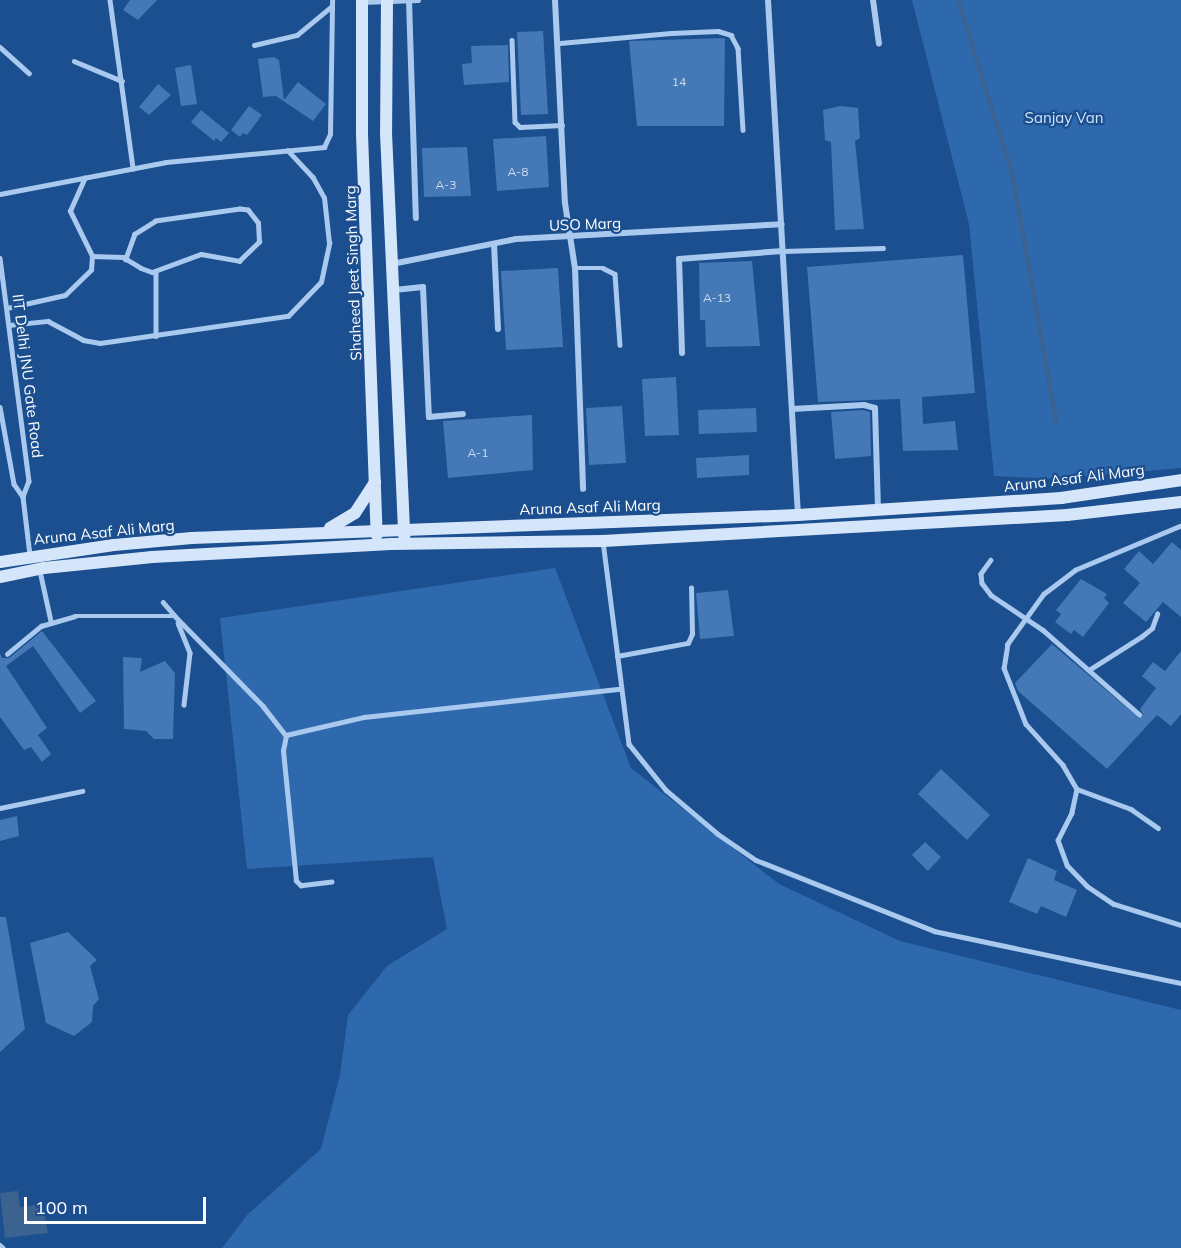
<!DOCTYPE html>
<style>
body{margin:0}
#map{position:relative;width:1181px;height:1248px;overflow:hidden;background:#1b4f8f;font-family:Mulish,sans-serif}
div>[style]{position:absolute}
[style*='--x']{left:calc(var(--x)*1px);top:calc(var(--y)*1px);width:calc(var(--w)*1px);rotate:calc(var(--a)*1deg)}
.green>*{inset:0;background:#2e69ad}
.water>*{inset:0;background:#3c6290}
.stream>*{height:4px;margin:-2px;padding:0 2px;transform-origin:2px;border-radius:2px;background:#3c6290}
.building>*{inset:0;background:#4478b7}
.lane>*{height:4.5px;margin:-2.25px;padding:0 2.25px;transform-origin:2.25px;border-radius:2.25px;background:#a9c9ee}
.street>*{height:6px;margin:-3px;padding:0 3px;transform-origin:3px;border-radius:3px;background:#a9c9ee}
.secondary>*{height:12px;margin:-6px;padding:0 6px;transform-origin:6px;border-radius:6px;background:#d6e6fa}
span{translate:-50% -50%;white-space:nowrap;text-align:center;line-height:1.15;-webkit-text-stroke:4.5px #1b4f8f;paint-order:stroke}
.number-label{font-size:12px;color:#d0dded}
.number-label span{-webkit-text-stroke-width:0}
.park-label{font-size:15px;color:#cfe3fa}
.street-label{font-size:15px;color:#fff}
.scale{position:absolute;left:24px;top:1197px;width:182px;height:27px;box-sizing:border-box;border:3px solid #fff;border-top:0;padding-left:8px;font-size:18px;line-height:21px;white-space:nowrap;color:#fff;-webkit-text-stroke:4px #1b4f8f;paint-order:stroke}
</style>
<div id="map">
<div class="green">
<i style="clip-path:polygon(912px 0,1181px 0,1181px 468px,1057px 479px,994px 476px,969px 224px)"></i>
<i style="clip-path:polygon(555px 568px,631px 768px,779px 884px,900px 941px,1181px 1010px,1181px 1248px,222px 1248px,248px 1214px,321px 1149px,340px 1075px,348px 1015px,387px 966px,447px 929px,433px 857px,247px 869px,220px 618px)"></i>
</div>
<div class="water">
<i style="clip-path:polygon(18px 1191px,20px 1207px,43px 1204px,48px 1233px,5px 1238px,0 1193px)"></i>
</div>
<div class="stream">
<i style="--x:958;--y:0;--w:181;--a:72.7"></i>
<i style="--x:1012;--y:173;--w:252;--a:79.9"></i>
</div>
<div class="building">
<i style="clip-path:polygon(130px 0,157px 0,138px 20px,123px 10px)"></i>
<i style="clip-path:polygon(543px 31px,548px 114px,521px 115px,517px 32px)"></i>
<i style="clip-path:polygon(725px 38px,724px 126px,637px 126px,629px 41px)"></i>
<i style="clip-path:polygon(508px 45px,509px 82px,464px 85px,462px 64px,472px 63px,471px 46px)"></i>
<i style="clip-path:polygon(274px 57px,279px 60px,284px 100px,298px 82px,326px 104px,313px 121px,276px 96px,263px 97px,258px 59px)"></i>
<i style="clip-path:polygon(191px 65px,197px 104px,181px 106px,175px 68px)"></i>
<i style="clip-path:polygon(158px 84px,171px 95px,149px 115px,139px 107px)"></i>
<i style="clip-path:polygon(249px 106px,262px 115px,247px 135px,243px 133px,240px 137px,231px 130px)"></i>
<i style="clip-path:polygon(840px 106px,858px 108px,860px 138px,855px 141px,864px 229px,835px 230px,831px 142px,825px 140px,823px 110px)"></i>
<i style="clip-path:polygon(201px 110px,229px 133px,221px 142px,216px 138px,214px 141px,191px 122px)"></i>
<i style="clip-path:polygon(546px 136px,549px 187px,497px 191px,493px 139px)"></i>
<i style="clip-path:polygon(467px 147px,471px 196px,424px 197px,422px 148px)"></i>
<i style="clip-path:polygon(963px 255px,975px 393px,922px 397px,923px 424px,955px 421px,958px 450px,903px 451px,900px 399px,818px 402px,807px 267px)"></i>
<i style="clip-path:polygon(752px 261px,760px 346px,706px 347px,705px 320px,700px 320px,699px 263px)"></i>
<i style="clip-path:polygon(558px 268px,563px 347px,506px 350px,501px 271px)"></i>
<i style="clip-path:polygon(676px 377px,679px 435px,645px 436px,642px 379px)"></i>
<i style="clip-path:polygon(622px 406px,626px 463px,589px 465px,586px 408px)"></i>
<i style="clip-path:polygon(756px 408px,757px 432px,699px 434px,698px 410px)"></i>
<i style="clip-path:polygon(863px 410px,870px 412px,871px 456px,835px 459px,831px 412px)"></i>
<i style="clip-path:polygon(532px 415px,533px 470px,448px 478px,443px 421px)"></i>
<i style="clip-path:polygon(749px 455px,749px 475px,697px 478px,696px 458px)"></i>
<i style="clip-path:polygon(1172px 542px,1181px 550px,1181px 617px,1163px 602px,1146px 622px,1123px 603px,1140px 583px,1124px 569px,1139px 551px,1153px 564px)"></i>
<i style="clip-path:polygon(1081px 579px,1107px 594px,1104px 598px,1109px 603px,1083px 637px,1074px 630px,1071px 634px,1055px 622px,1061px 614px,1056px 610px)"></i>
<i style="clip-path:polygon(728px 590px,734px 636px,700px 639px,696px 593px)"></i>
<i style="clip-path:polygon(42px 631px,96px 701px,80px 713px,33px 646px,6px 666px,47px 728px,38px 735px,51px 754px,42px 762px,31px 747px,24px 750px,0 717px,0 653px,2px 658px,9px 658px)"></i>
<i style="clip-path:polygon(1052px 644px,1139px 718px,1143px 714px,1140px 709px,1156px 688px,1142px 676px,1153px 662px,1165px 671px,1181px 651px,1181px 714px,1171px 726px,1157px 715px,1107px 769px,1018px 691px,1015px 683px)"></i>
<i style="clip-path:polygon(123px 657px,142px 658px,140px 672px,165px 661px,175px 673px,173px 739px,154px 739px,146px 731px,124px 729px)"></i>
<i style="clip-path:polygon(941px 769px,990px 815px,967px 840px,918px 794px)"></i>
<i style="clip-path:polygon(17px 816px,19px 836px,0 841px,0 820px)"></i>
<i style="clip-path:polygon(925px 842px,941px 857px,928px 871px,912px 855px)"></i>
<i style="clip-path:polygon(1028px 858px,1057px 871px,1054px 880px,1077px 890px,1066px 917px,1041px 906px,1037px 914px,1009px 902px)"></i>
<i style="clip-path:polygon(0 917px,6px 917px,25px 1029px,0 1052px)"></i>
<i style="clip-path:polygon(68px 932px,97px 960px,90px 966px,99px 999px,93px 1006px,92px 1022px,74px 1036px,46px 1023px,30px 943px)"></i>
</div>
<div class="lane">
<i style="--x:110;--y:0;--w:170;--a:82.2"></i>
<i style="--x:512;--y:40;--w:82;--a:87.9"></i>
<i style="--x:515;--y:122;--w:7;--a:45"></i>
<i style="--x:520;--y:127;--w:42;--a:-2.7"></i>
<i style="--x:560;--y:43;--w:111;--a:-5.1"></i>
<i style="--x:671;--y:33;--w:47;--a:-2.4"></i>
<i style="--x:718;--y:31;--w:14;--a:17"></i>
<i style="--x:731;--y:35;--w:15;--a:62"></i>
<i style="--x:738;--y:48;--w:82;--a:86.5"></i>
<i style="--x:254;--y:45;--w:44;--a:-13.1"></i>
<i style="--x:297;--y:35;--w:45;--a:-39.6"></i>
<i style="--x:0;--y:47;--w:39;--a:42"></i>
<i style="--x:74;--y:61;--w:52;--a:22.6"></i>
<i style="--x:0;--y:194;--w:169;--a:-10.9"></i>
<i style="--x:166;--y:162;--w:159;--a:-5.4"></i>
<i style="--x:324;--y:147;--w:14;--a:-65"></i>
<i style="--x:330;--y:134;--w:134;--a:-89.1"></i>
<i style="--x:783;--y:251;--w:100;--a:-1.7"></i>
<i style="--x:92;--y:256;--w:31;--a:2"></i>
<i style="--x:123;--y:257;--w:21;--a:31"></i>
<i style="--x:141;--y:268;--w:12;--a:20"></i>
<i style="--x:152;--y:272;--w:52;--a:-20.2"></i>
<i style="--x:201;--y:254;--w:39;--a:10"></i>
<i style="--x:239;--y:261;--w:28;--a:-44"></i>
<i style="--x:259;--y:242;--w:19;--a:-93"></i>
<i style="--x:258;--y:223;--w:16;--a:-128"></i>
<i style="--x:248;--y:210;--w:8;--a:-173"></i>
<i style="--x:240;--y:209;--w:85;--a:171.9"></i>
<i style="--x:156;--y:221;--w:25;--a:148"></i>
<i style="--x:135;--y:234;--w:27;--a:110"></i>
<i style="--x:0;--y:258;--w:225;--a:82.6"></i>
<i style="--x:29;--y:481;--w:17;--a:111"></i>
<i style="--x:575;--y:268;--w:28;--a:0"></i>
<i style="--x:603;--y:268;--w:13;--a:27"></i>
<i style="--x:615;--y:274;--w:71;--a:86"></i>
<i style="--x:156;--y:271;--w:65;--a:90"></i>
<i style="--x:7;--y:308;--w:59;--a:-12.6"></i>
<i style="--x:65;--y:295;--w:36;--a:-44"></i>
<i style="--x:91;--y:270;--w:14;--a:-86"></i>
<i style="--x:92;--y:256;--w:50;--a:-116.1"></i>
<i style="--x:70;--y:211;--w:36;--a:-66"></i>
<i style="--x:9;--y:325;--w:39;--a:-6"></i>
<i style="--x:48;--y:321;--w:40;--a:28"></i>
<i style="--x:83;--y:340;--w:17;--a:10"></i>
<i style="--x:100;--y:343;--w:190;--a:-8.2"></i>
<i style="--x:288;--y:316;--w:47;--a:-45.9"></i>
<i style="--x:321;--y:282;--w:40;--a:-78"></i>
<i style="--x:329;--y:243;--w:45;--a:-96.3"></i>
<i style="--x:324;--y:198;--w:23;--a:-119"></i>
<i style="--x:313;--y:178;--w:37;--a:-133"></i>
<i style="--x:0;--y:407;--w:78;--a:79.7"></i>
<i style="--x:14;--y:484;--w:16;--a:55"></i>
<i style="--x:23;--y:497;--w:58;--a:83.1"></i>
<i style="--x:1181;--y:526;--w:114;--a:157.3"></i>
<i style="--x:1076;--y:570;--w:40;--a:143"></i>
<i style="--x:1044;--y:594;--w:62;--a:125.8"></i>
<i style="--x:1008;--y:644;--w:24;--a:99"></i>
<i style="--x:1004;--y:668;--w:60;--a:68.6"></i>
<i style="--x:1026;--y:724;--w:55;--a:47.9"></i>
<i style="--x:1063;--y:765;--w:28;--a:60"></i>
<i style="--x:1077;--y:789;--w:25;--a:102"></i>
<i style="--x:1072;--y:813;--w:30;--a:117"></i>
<i style="--x:1058;--y:840;--w:27;--a:70"></i>
<i style="--x:1067;--y:865;--w:29;--a:46"></i>
<i style="--x:1087;--y:886;--w:32;--a:34"></i>
<i style="--x:1114;--y:904;--w:70;--a:17.4"></i>
<i style="--x:603;--y:541;--w:205;--a:82.7"></i>
<i style="--x:629;--y:744;--w:59;--a:51.2"></i>
<i style="--x:666;--y:790;--w:68;--a:40.2"></i>
<i style="--x:718;--y:834;--w:46;--a:34.4"></i>
<i style="--x:756;--y:860;--w:192;--a:21.7"></i>
<i style="--x:934;--y:931;--w:252;--a:11.9"></i>
<i style="--x:991;--y:560;--w:17;--a:126"></i>
<i style="--x:981;--y:574;--w:9;--a:84"></i>
<i style="--x:982;--y:583;--w:15;--a:53"></i>
<i style="--x:991;--y:595;--w:63;--a:33.9"></i>
<i style="--x:1043;--y:630;--w:128;--a:41.2"></i>
<i style="--x:40;--y:571;--w:51;--a:77.6"></i>
<i style="--x:163;--y:602;--w:18;--a:49"></i>
<i style="--x:178;--y:623;--w:32;--a:68"></i>
<i style="--x:190;--y:653;--w:52;--a:96.6"></i>
<i style="--x:7;--y:654;--w:44;--a:-39.5"></i>
<i style="--x:41;--y:626;--w:35;--a:-16"></i>
<i style="--x:75;--y:616;--w:100;--a:0"></i>
<i style="--x:175;--y:616;--w:126;--a:45.6"></i>
<i style="--x:263;--y:706;--w:37;--a:52"></i>
<i style="--x:617;--y:656;--w:72;--a:-10.4"></i>
<i style="--x:688;--y:643;--w:10;--a:-66"></i>
<i style="--x:692;--y:634;--w:46;--a:-91.2"></i>
<i style="--x:1089;--y:670;--w:62;--a:-32.4"></i>
<i style="--x:1141;--y:637;--w:14;--a:-39"></i>
<i style="--x:1152;--y:628;--w:15;--a:-70"></i>
<i style="--x:1077;--y:789;--w:58;--a:20.3"></i>
<i style="--x:1131;--y:809;--w:33;--a:35"></i>
<i style="--x:0;--y:808;--w:84;--a:-11.7"></i>
<i style="--x:332;--y:882;--w:31;--a:173"></i>
<i style="--x:301;--y:886;--w:7;--a:-135"></i>
<i style="--x:296;--y:881;--w:131;--a:-95.7"></i>
<i style="--x:283;--y:751;--w:16;--a:-79"></i>
<i style="--x:286;--y:735;--w:80;--a:-13"></i>
<i style="--x:364;--y:717;--w:257;--a:-6.3"></i>
<i style="--x:0;--y:1245;--w:4;--a:45"></i>
</div>
<div class="street">
<i style="--x:409;--y:0;--w:218;--a:88.2"></i>
<i style="--x:555;--y:0;--w:203;--a:87.2"></i>
<i style="--x:565;--y:203;--w:66;--a:81.3"></i>
<i style="--x:575;--y:268;--w:221;--a:87.9"></i>
<i style="--x:768;--y:0;--w:516;--a:86.67"></i>
<i style="--x:873;--y:0;--w:44;--a:82.2"></i>
<i style="--x:362;--y:2;--w:56;--a:-2"></i>
<i style="--x:494;--y:244;--w:85;--a:87.3"></i>
<i style="--x:392;--y:264;--w:126;--a:-11.4"></i>
<i style="--x:516;--y:239;--w:266;--a:-3.2"></i>
<i style="--x:394;--y:290;--w:29;--a:-6"></i>
<i style="--x:423;--y:287;--w:130;--a:87.4"></i>
<i style="--x:429;--y:417;--w:34;--a:-5"></i>
<i style="--x:682;--y:353;--w:94;--a:-91.8"></i>
<i style="--x:679;--y:259;--w:104;--a:-4.4"></i>
<i style="--x:792;--y:409;--w:72;--a:-3.2"></i>
<i style="--x:864;--y:405;--w:11;--a:15"></i>
<i style="--x:875;--y:408;--w:102;--a:88.3"></i>
</div>
<div class="secondary">
<i style="--x:362;--y:0;--w:134;--a:90"></i>
<i style="--x:362;--y:134;--w:401;--a:87.9"></i>
<i style="--x:387;--y:0;--w:133;--a:90.4"></i>
<i style="--x:386;--y:133;--w:404;--a:87.4"></i>
<i style="--x:330;--y:528;--w:29;--a:-31"></i>
<i style="--x:355;--y:513;--w:37;--a:-57"></i>
<i style="--x:0;--y:562;--w:115;--a:-8.5"></i>
<i style="--x:114;--y:545;--w:78;--a:-5.1"></i>
<i style="--x:192;--y:538;--w:606;--a:-2.17"></i>
<i style="--x:798;--y:515;--w:264;--a:-3.7"></i>
<i style="--x:1061;--y:498;--w:121;--a:-8.5"></i>
<i style="--x:0;--y:577;--w:45;--a:-11.6"></i>
<i style="--x:44;--y:568;--w:109;--a:-5.8"></i>
<i style="--x:152;--y:557;--w:239;--a:-3.1"></i>
<i style="--x:391;--y:544;--w:212;--a:-0.8"></i>
<i style="--x:603;--y:541;--w:465;--a:-3.2"></i>
<i style="--x:1067;--y:515;--w:115;--a:-6.5"></i>
</div>
<div class="number-label">
<span style="left:679px;top:82px">14</span>
<span style="left:518px;top:172px">A-8</span>
<span style="left:446px;top:185px">A-3</span>
<span style="left:717px;top:298px">A-13</span>
<span style="left:478px;top:453px">A-1</span>
</div>
<div class="park-label">
<span style="left:1064px;top:118px">Sanjay Van</span>
</div>
<div class="street-label">
<span style="left:585px;top:224px;rotate:-2deg">USO Marg</span>
<span style="left:353px;top:273px;rotate:-92deg">Shaheed Jeet Singh Marg</span>
<span style="left:28px;top:376px;rotate:83deg">IIT Delhi JNU Gate Road</span>
<span style="left:1074px;top:478px;rotate:-7deg">Aruna Asaf Ali Marg</span>
<span style="left:590px;top:507px;rotate:-2deg">Aruna Asaf Ali Marg</span>
<span style="left:104px;top:532px;rotate:-6deg">Aruna Asaf Ali Marg</span>
</div>
<div class="scale">100 m</div>
</div>
